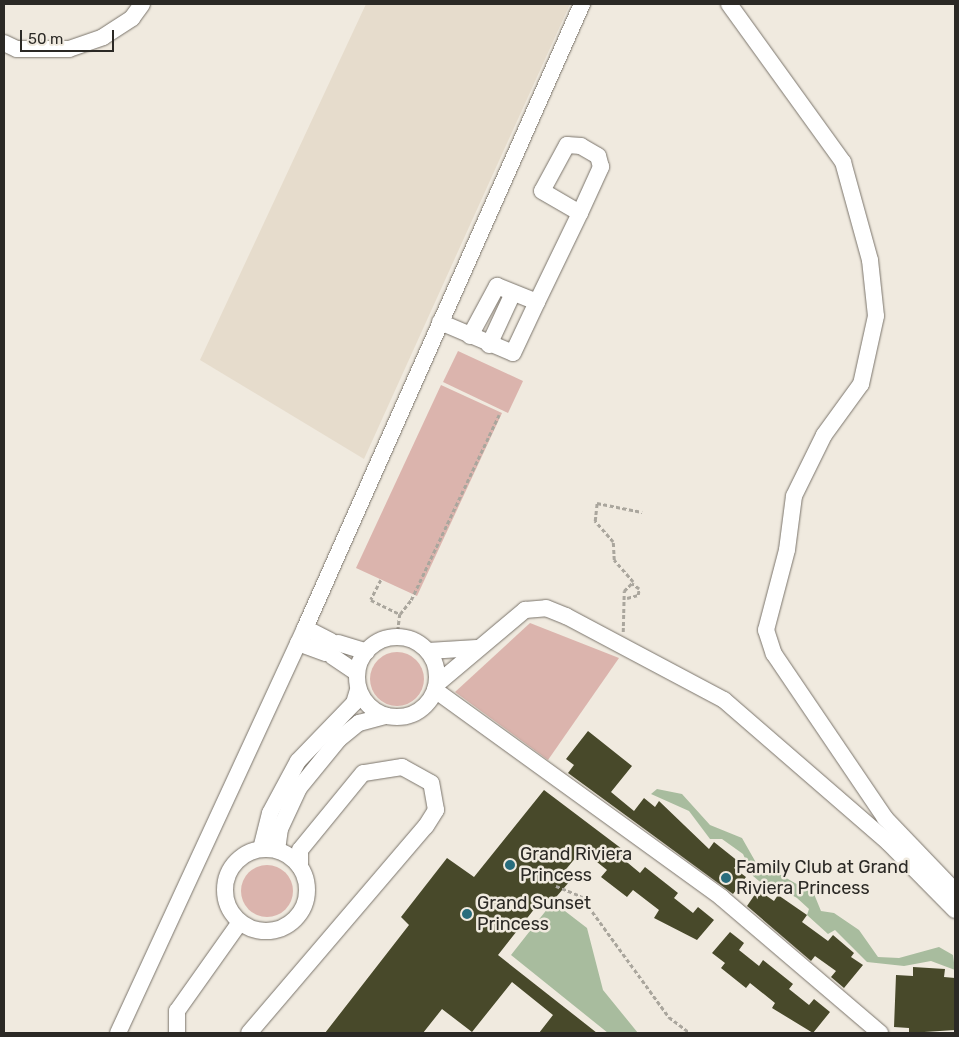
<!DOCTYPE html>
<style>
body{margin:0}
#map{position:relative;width:959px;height:1037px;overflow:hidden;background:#f0eadf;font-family:Rubik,sans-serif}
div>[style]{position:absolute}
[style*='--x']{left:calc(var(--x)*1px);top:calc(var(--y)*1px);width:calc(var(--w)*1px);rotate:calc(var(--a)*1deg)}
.built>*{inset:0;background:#e6dccc}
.green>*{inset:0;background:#dbb4ad}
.round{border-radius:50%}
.water>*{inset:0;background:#a8bc9e}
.building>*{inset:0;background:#48492a}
.path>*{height:2.5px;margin-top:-1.25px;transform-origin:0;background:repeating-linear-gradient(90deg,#aaa69d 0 4px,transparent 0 6.5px)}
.roads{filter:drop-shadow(0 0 1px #7a746b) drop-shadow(0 0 1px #7a746b)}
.minor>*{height:16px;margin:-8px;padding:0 8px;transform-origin:8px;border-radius:8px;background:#fff}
.minor>.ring{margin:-8px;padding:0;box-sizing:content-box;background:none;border:16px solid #fff;border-radius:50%}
.dots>*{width:14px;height:14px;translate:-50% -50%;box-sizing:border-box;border:2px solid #f0eadf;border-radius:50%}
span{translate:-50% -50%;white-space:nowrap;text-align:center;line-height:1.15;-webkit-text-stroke:5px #f0eadf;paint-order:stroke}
.poi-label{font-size:18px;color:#2b2925}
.left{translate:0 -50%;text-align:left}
.frame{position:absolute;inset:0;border:5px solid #2b2925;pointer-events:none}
.scale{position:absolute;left:20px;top:30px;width:94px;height:22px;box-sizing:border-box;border:2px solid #2b2925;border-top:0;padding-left:6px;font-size:15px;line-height:18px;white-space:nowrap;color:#2b2925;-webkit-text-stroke:4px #f0eadf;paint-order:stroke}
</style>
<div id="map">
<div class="built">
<i style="clip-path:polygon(366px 4px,570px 4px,364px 459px,200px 360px)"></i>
</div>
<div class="green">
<i style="clip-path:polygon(458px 351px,523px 381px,508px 413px,443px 382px)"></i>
<i style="clip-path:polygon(441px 385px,502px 413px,417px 596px,356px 568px)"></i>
<i style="clip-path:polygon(530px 623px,619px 658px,548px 760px,455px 692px)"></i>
<i class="round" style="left:370px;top:652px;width:54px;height:54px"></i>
<i class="round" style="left:241px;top:865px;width:52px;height:52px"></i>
</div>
<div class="water">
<i style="clip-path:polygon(657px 789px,682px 794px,710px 825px,742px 838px,763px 875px,781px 875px,814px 894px,821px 911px,834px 913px,859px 930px,878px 957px,899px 958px,939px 947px,953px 955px,955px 970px,931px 961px,904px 966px,867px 962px,835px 930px,828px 934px,807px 915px,809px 909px,797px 898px,781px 889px,773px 893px,753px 876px,743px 854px,722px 839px,710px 839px,689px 811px,651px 794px)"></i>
<i style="clip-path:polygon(548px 908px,561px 908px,587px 928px,603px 990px,638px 1033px,608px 1033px,511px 955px)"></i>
</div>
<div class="building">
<i style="clip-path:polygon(588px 731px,632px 766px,611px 792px,634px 811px,644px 798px,655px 807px,659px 801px,709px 849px,714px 842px,739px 862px,734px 868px,746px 877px,733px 894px,568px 773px,574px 765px,566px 759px)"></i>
<i style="clip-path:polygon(544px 790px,626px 852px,622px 858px,640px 873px,645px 867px,678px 893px,674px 898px,693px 913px,698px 907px,714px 920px,697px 940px,654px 918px,659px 910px,633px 890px,627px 897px,601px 877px,607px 870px,582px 850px,562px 874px,570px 881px,550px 904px,543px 898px,498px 955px,597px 1033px,539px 1033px,553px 1015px,512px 982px,472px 1032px,442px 1009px,423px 1033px,325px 1033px,409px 925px,401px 917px,447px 858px,474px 877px)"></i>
<i style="clip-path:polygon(758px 890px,774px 901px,778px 895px,807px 915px,802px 922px,828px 941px,833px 935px,854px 953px,851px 957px,863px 965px,844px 988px,831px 977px,836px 971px,815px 956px,811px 961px,747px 906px)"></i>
<i style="clip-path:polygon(730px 932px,744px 943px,739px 950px,759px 966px,763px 960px,793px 984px,789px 989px,809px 1005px,814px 999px,830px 1012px,813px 1033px,772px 1008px,775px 1003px,750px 983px,746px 988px,721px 968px,725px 963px,712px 953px)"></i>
<i style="clip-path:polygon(913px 967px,945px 969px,944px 977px,955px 978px,955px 1030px,909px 1033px,909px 1028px,894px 1027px,896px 975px,913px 976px)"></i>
</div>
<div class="path">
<i style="--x:381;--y:580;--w:22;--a:117"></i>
<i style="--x:371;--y:600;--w:32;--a:26"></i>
<i style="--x:400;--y:614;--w:23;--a:97"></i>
<i style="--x:627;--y:598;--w:11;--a:-15"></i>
<i style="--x:638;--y:595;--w:6;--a:-81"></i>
<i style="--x:639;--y:589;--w:9;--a:-144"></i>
<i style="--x:400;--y:614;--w:18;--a:-52"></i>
<i style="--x:411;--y:600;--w:205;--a:-64.6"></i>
<i style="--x:623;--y:632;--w:41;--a:-88.6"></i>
<i style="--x:624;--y:591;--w:13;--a:-45"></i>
<i style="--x:633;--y:582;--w:29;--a:-131"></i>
<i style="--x:614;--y:560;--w:18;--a:-93"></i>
<i style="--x:613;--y:542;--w:28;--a:-131"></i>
<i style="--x:595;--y:521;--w:18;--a:-84"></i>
<i style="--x:597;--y:503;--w:46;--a:11.3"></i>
<i style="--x:556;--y:886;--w:27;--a:22"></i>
<i style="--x:581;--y:896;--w:150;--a:54"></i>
<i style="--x:669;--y:1017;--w:26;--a:37"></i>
</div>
<div class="roads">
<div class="minor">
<i style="--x:729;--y:4;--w:195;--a:54.2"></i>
<i style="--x:843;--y:162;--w:102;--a:74.6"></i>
<i style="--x:870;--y:260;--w:56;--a:83.9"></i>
<i style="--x:876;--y:316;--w:70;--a:102.4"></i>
<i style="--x:861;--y:384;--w:63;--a:126"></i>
<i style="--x:824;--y:435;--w:68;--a:116.2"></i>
<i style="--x:794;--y:496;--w:54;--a:97.4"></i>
<i style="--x:787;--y:550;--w:83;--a:104.7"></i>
<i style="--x:766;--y:630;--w:25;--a:72"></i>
<i style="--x:774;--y:654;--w:198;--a:55.9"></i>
<i style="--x:885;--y:818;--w:101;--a:46.2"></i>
<i style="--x:4;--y:43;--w:14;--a:25"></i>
<i style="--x:17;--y:49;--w:52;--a:0"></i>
<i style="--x:69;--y:49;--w:36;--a:-19"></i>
<i style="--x:103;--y:37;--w:35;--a:-33"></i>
<i style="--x:132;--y:18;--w:17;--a:-54"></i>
<i style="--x:440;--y:322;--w:79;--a:23"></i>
<i style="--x:513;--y:353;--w:56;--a:-64.8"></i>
<i style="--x:537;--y:302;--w:99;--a:-64.2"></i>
<i style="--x:580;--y:213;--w:51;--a:-65.5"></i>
<i style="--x:601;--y:167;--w:11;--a:-105"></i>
<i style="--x:598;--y:156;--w:20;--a:-150"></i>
<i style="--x:581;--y:146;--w:14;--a:-176"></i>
<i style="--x:567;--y:145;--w:52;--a:118.5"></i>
<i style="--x:542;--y:191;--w:44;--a:30.1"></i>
<i style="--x:470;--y:336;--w:57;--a:-61.6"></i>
<i style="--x:497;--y:286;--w:43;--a:21.8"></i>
<i style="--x:489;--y:345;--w:57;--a:-65.2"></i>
<i style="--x:305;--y:628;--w:29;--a:27"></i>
<i class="ring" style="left:357px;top:637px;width:64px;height:64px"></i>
<i style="--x:298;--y:643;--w:29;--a:20"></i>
<i style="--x:338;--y:643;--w:30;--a:17"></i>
<i style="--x:428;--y:651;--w:49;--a:-3.5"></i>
<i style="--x:332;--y:656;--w:30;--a:34"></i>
<i style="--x:438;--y:683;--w:114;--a:-40"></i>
<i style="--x:525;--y:610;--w:21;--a:-5"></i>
<i style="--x:546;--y:608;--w:22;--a:22"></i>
<i style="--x:566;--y:616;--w:179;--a:28"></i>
<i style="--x:724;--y:700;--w:218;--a:40.9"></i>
<i style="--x:889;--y:843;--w:94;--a:45.4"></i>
<i style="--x:435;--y:690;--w:354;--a:35.9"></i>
<i style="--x:722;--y:898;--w:208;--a:40.5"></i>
<i class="ring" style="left:225px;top:849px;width:66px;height:66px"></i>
<i style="--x:261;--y:849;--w:37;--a:-76"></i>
<i style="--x:270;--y:813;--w:59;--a:-61.7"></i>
<i style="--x:298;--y:761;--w:81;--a:-46"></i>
<i style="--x:354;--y:703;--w:14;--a:-73"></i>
<i style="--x:277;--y:850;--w:21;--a:-82"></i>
<i style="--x:280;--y:829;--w:45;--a:-65.1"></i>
<i style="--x:299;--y:788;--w:63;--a:-50.8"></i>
<i style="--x:339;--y:739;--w:26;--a:-39"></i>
<i style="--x:359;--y:723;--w:28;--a:-15"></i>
<i style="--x:118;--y:1033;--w:446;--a:-65.2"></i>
<i style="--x:305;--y:628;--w:683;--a:-66.06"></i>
<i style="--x:177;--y:1033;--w:22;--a:-90"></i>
<i style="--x:177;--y:1011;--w:109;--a:-54.7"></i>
<i style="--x:249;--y:1033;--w:272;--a:-49.5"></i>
<i style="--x:426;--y:826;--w:19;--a:-58"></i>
<i style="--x:436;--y:810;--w:27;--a:-100"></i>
<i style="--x:431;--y:783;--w:33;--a:-151"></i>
<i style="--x:402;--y:767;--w:39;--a:171"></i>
<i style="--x:363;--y:773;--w:99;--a:129.3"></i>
<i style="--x:300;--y:850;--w:17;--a:90"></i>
</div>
</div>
<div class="dots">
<i style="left:510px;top:865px;background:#286d7d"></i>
<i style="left:726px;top:878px;background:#286d7d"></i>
<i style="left:467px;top:914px;background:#286d7d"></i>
</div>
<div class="poi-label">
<span class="left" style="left:520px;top:865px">Grand Riviera<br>Princess</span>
<span class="left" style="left:736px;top:878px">Family Club at Grand<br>Riviera Princess</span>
<span class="left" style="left:477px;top:914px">Grand Sunset<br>Princess</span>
</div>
<div class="frame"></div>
<div class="scale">50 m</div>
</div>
